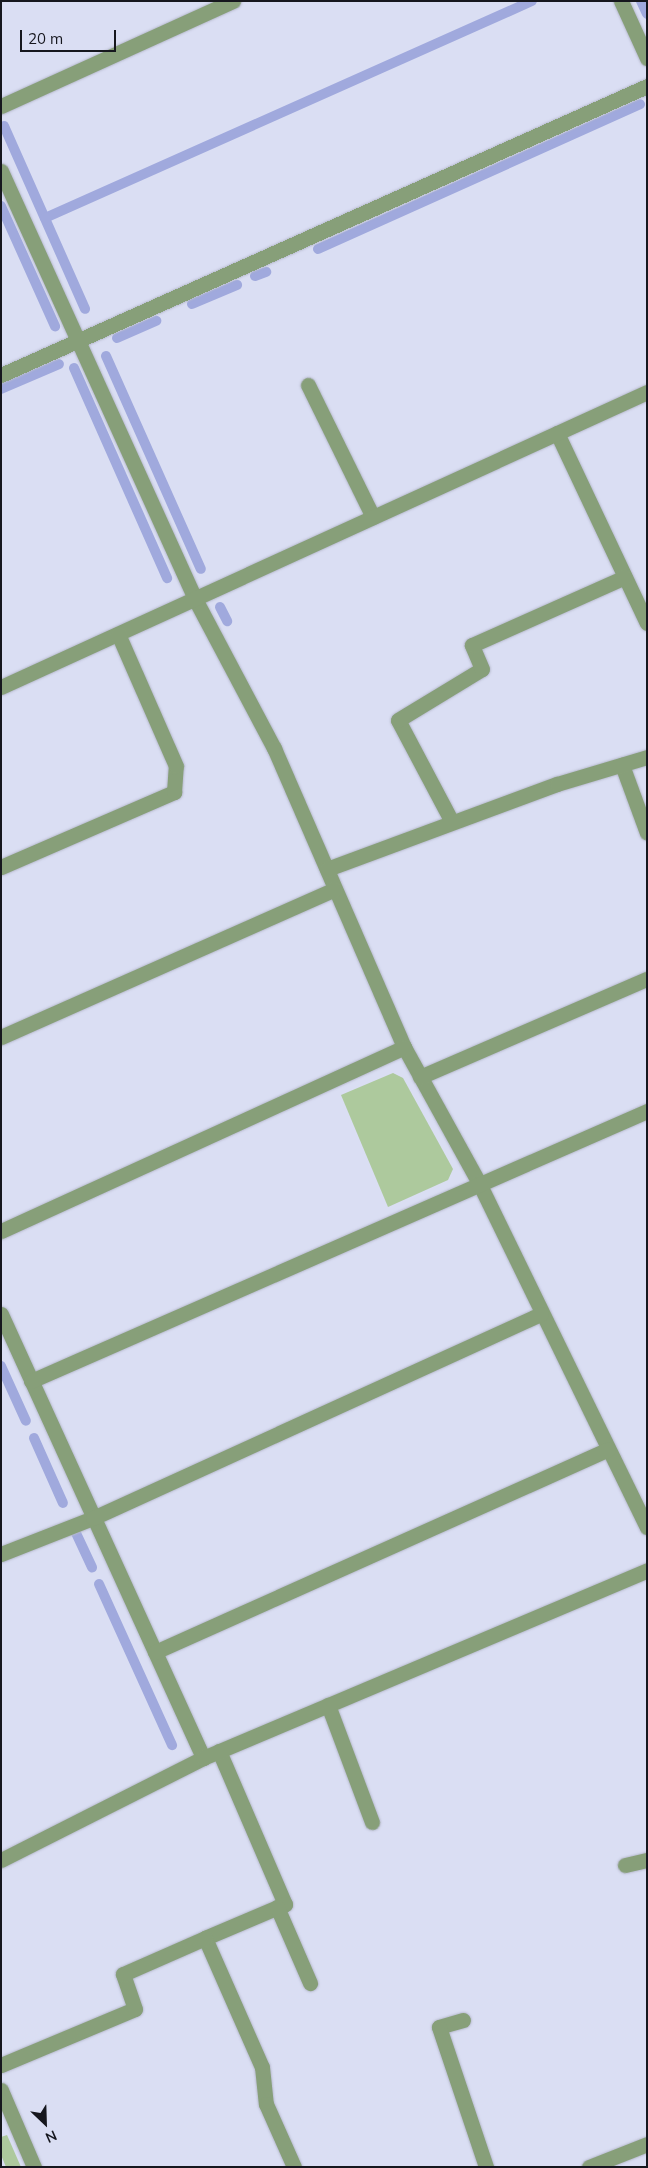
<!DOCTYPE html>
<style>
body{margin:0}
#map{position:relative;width:648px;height:2168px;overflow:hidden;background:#dadef3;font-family:Mulish,sans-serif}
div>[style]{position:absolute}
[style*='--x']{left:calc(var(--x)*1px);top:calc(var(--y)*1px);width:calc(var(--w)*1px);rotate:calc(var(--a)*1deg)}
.green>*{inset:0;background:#adc99d}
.stream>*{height:10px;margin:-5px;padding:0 5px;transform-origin:5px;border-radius:5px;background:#a0a9dd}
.roads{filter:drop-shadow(0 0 1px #b7bacd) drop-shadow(0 0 1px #b7bacd)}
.minor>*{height:15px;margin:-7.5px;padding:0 7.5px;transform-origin:7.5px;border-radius:7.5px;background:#879f79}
span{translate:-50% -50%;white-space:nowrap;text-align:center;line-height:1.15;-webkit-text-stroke:5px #dadef3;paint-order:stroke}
.frame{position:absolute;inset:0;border:2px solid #16171e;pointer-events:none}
.north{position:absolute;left:20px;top:2098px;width:50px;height:50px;-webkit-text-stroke:4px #dadef3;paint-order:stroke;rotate:156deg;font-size:14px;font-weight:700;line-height:20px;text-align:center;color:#16171e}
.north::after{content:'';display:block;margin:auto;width:18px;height:22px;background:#16171e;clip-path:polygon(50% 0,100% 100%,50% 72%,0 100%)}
.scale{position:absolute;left:20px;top:30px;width:96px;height:22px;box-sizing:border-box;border:2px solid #16171e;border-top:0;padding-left:6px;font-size:15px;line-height:18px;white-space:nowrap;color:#16171e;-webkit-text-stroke:4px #dadef3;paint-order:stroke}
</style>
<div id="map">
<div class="green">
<i style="clip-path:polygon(393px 1073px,403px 1078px,453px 1169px,448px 1180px,388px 1207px,341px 1095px)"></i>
<i style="clip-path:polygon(7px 2135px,21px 2167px,6px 2167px,1px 2155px,1px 2137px)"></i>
</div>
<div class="stream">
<i style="--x:641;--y:1;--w:14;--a:65"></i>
<i style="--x:4;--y:126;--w:200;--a:66.1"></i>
<i style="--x:1;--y:206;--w:132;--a:65.8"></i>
<i style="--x:45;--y:218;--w:533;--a:-24.02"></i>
<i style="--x:318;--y:249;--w:353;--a:-24.2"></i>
<i style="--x:255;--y:276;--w:12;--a:-20"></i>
<i style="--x:192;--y:304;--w:49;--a:-22.9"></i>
<i style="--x:117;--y:338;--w:43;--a:-23.6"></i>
<i style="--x:106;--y:356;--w:233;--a:66"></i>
<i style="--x:74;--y:368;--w:230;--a:66.1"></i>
<i style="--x:1;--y:389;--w:63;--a:-23.3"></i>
<i style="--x:220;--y:607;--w:16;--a:63"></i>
<i style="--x:1;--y:1366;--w:60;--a:65.6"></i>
<i style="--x:34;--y:1438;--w:71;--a:66"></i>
<i style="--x:76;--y:1533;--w:38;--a:65"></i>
<i style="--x:99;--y:1584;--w:177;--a:65.6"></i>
</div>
<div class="roads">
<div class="minor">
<i style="--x:621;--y:1;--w:63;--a:65.5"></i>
<i style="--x:1;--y:106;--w:255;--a:-24.4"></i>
<i style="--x:1;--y:171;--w:470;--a:65.6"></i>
<i style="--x:195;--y:599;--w:169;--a:62.1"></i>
<i style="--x:274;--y:748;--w:326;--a:66.5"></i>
<i style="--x:404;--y:1047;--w:155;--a:61.1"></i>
<i style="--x:479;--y:1183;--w:383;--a:64"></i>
<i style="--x:1;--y:375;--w:708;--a:-24.1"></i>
<i style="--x:308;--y:385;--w:147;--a:63.8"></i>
<i style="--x:557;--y:433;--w:210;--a:64.7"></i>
<i style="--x:1;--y:687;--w:710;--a:-24.54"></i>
<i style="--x:622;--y:765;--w:72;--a:69.8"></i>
<i style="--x:452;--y:822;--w:115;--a:-117.9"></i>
<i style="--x:398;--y:720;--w:98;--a:-31.3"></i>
<i style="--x:482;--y:669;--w:26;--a:-113"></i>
<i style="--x:472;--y:645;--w:167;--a:-24"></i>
<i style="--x:1;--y:867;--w:189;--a:-23.4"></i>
<i style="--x:174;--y:792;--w:26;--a:-86"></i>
<i style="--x:176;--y:766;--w:144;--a:-113.7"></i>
<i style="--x:327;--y:869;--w:245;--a:-20.3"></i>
<i style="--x:557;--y:784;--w:94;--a:-16.7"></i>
<i style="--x:1;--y:1037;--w:365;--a:-23.9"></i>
<i style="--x:420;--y:1077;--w:247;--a:-23.4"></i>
<i style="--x:1;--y:1231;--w:443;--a:-24.5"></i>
<i style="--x:1;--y:1314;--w:488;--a:65.5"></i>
<i style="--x:31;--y:1381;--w:673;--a:-23.67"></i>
<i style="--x:1;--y:1554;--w:99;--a:-21.4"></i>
<i style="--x:93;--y:1518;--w:492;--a:-24.5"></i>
<i style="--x:155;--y:1652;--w:496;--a:-24.1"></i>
<i style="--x:328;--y:1705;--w:125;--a:69.4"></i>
<i style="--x:219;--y:1751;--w:167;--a:66.7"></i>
<i style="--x:285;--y:1904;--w:87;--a:157"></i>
<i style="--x:205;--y:1938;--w:141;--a:66.2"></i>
<i style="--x:262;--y:2067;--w:37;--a:84"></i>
<i style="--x:266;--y:2104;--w:69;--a:66"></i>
<i style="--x:1;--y:1860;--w:226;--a:-26.8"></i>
<i style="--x:203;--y:1758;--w:482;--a:-22.9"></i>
<i style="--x:625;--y:1865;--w:23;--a:-13"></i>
<i style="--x:277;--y:1907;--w:83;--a:66.5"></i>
<i style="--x:463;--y:2020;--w:25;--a:164"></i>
<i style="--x:439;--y:2027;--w:148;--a:71.4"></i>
<i style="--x:1;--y:2065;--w:145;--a:-22.7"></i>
<i style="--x:135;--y:2009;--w:37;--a:-109"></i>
<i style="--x:123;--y:1974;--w:90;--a:-23.7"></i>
<i style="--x:1;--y:2090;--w:84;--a:66.8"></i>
<i style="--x:589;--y:2167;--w:62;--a:-21.6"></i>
</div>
</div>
<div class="frame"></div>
<div class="north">N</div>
<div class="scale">20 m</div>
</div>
